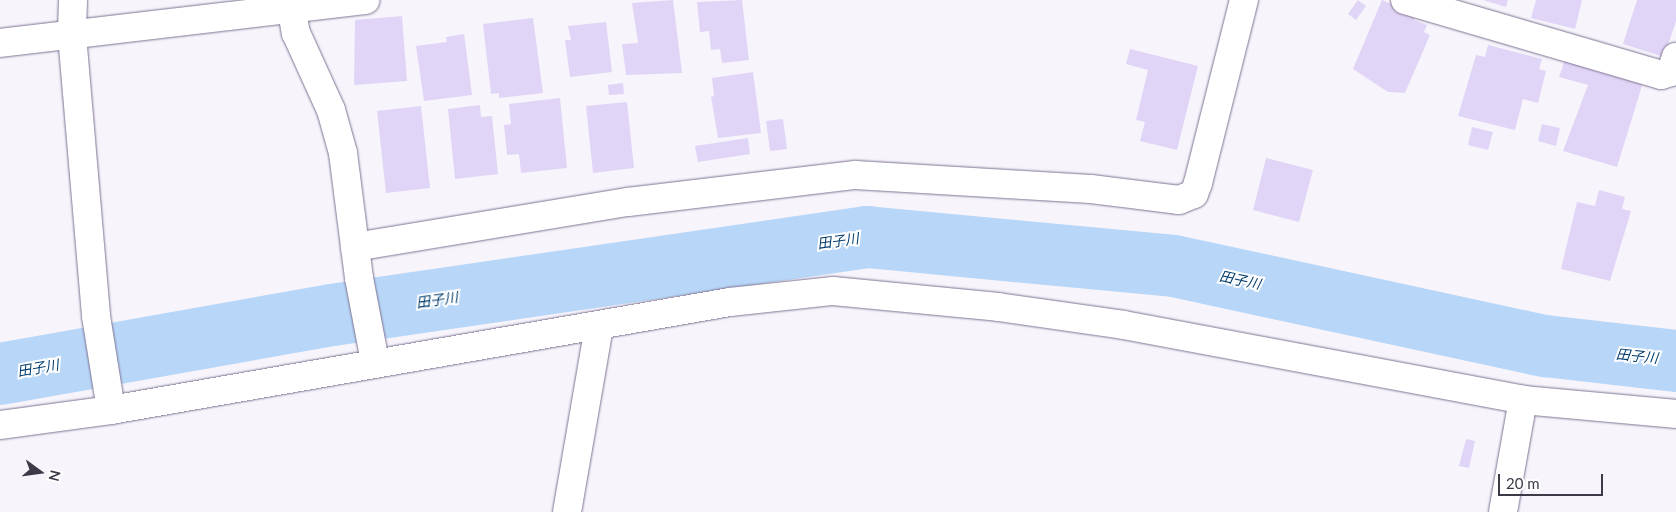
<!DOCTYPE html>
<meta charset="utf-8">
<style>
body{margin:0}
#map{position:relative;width:1676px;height:512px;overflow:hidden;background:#f7f4fb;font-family:Lato,"Noto Sans JP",sans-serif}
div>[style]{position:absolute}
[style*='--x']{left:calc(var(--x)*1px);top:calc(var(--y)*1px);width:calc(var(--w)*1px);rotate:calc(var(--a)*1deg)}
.river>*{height:62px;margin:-31px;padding:0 31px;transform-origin:31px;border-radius:31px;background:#b8d7f8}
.building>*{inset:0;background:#e1d5f7}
.roads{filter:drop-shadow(0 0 1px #7f7392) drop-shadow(0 0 1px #7f7392)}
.street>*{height:28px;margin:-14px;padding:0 14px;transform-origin:14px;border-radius:14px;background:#fff}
span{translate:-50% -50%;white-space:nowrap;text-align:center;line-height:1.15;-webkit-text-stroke:4px #fff;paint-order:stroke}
.water-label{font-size:14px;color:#003c6d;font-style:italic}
.north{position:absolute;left:15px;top:447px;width:50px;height:50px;-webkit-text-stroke:4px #fff;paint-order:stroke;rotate:104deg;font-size:14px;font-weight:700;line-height:20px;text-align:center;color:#3e3947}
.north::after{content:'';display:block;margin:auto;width:18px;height:22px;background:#3e3947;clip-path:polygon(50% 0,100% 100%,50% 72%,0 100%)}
.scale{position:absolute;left:1498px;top:474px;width:105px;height:22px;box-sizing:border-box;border:2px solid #3e3947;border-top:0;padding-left:6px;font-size:15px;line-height:18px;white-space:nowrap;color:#3e3947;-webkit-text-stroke:4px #fff;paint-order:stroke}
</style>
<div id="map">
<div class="river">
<i style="--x:0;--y:374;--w:337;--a:-10.1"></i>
<i style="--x:332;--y:315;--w:541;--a:-8.29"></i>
<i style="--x:867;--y:237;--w:308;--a:5.4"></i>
<i style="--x:1174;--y:266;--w:380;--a:12.2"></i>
<i style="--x:1545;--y:346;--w:132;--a:6.5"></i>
</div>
<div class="building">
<i style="clip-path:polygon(673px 0,682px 73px,626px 75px,622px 44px,638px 43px,632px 3px)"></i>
<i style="clip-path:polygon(742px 0,749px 60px,722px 63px,720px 49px,711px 50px,709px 31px,700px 32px,697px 2px)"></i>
<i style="clip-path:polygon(1358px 0,1366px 6px,1356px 20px,1348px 14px)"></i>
<i style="clip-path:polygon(1382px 0,1416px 15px,1414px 20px,1427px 25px,1424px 32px,1430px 35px,1405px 93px,1388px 92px,1353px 69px)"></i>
<i style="clip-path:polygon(1483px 0,1508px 0,1506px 7px)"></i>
<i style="clip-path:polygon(1536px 0,1582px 0,1575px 29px,1531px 18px)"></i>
<i style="clip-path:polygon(1637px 0,1676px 0,1676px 21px,1664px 57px,1623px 44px)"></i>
<i style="clip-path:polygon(402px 16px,407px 81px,354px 85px,355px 20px)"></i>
<i style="clip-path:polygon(533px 18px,543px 93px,499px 98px,499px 93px,491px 94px,483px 24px)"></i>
<i style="clip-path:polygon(606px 22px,612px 72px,570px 77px,565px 40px,571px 40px,568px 26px)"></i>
<i style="clip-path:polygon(464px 34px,472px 95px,424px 101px,416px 46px,447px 42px,446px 37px)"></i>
<i style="clip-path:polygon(1488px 45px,1542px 59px,1539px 69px,1546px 71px,1538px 103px,1523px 99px,1515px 130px,1458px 116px,1476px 55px,1485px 57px)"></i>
<i style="clip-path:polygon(1130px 49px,1198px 66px,1177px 150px,1140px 141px,1145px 122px,1136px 120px,1148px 70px,1126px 64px)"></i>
<i style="clip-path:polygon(1566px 56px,1644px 79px,1617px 167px,1563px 151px,1588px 85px,1559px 77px)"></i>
<i style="clip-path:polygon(753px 72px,761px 133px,718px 138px,711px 97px,714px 96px,712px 78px)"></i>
<i style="clip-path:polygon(623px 83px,624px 94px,609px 95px,608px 85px)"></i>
<i style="clip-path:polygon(560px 98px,567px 168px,521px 173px,519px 154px,507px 155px,504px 125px,511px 124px,509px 104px)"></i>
<i style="clip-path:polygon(627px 102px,634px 168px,593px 173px,586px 106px)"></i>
<i style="clip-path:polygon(480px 105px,481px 117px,492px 116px,498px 174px,455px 179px,448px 109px)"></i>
<i style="clip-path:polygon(421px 106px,430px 188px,386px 193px,377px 111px)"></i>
<i style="clip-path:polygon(783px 119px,787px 149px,770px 151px,766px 121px)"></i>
<i style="clip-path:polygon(1542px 124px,1560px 128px,1556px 146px,1538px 141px)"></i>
<i style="clip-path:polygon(1472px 127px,1493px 132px,1488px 150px,1468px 145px)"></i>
<i style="clip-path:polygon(748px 138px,750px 154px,698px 162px,695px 146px)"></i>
<i style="clip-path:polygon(1266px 158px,1313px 170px,1299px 222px,1253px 210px)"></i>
<i style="clip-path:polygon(1599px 190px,1625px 197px,1622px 209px,1631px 211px,1610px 281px,1561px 269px,1577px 202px,1595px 206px)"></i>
<i style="clip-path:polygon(1466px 439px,1475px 441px,1469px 468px,1459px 466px)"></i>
</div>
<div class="roads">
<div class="street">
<i style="--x:73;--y:0;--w:35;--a:92"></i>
<i style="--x:72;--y:35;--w:282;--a:85.1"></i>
<i style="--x:96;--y:316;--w:95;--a:80.9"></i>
<i style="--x:290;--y:0;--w:34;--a:80"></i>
<i style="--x:296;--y:33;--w:85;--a:65.6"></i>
<i style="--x:331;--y:110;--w:45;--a:74.4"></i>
<i style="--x:343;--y:153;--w:126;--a:82.7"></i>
<i style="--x:359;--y:278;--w:86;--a:79.2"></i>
<i style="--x:1405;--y:0;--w:267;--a:16.3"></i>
<i style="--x:1661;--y:75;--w:10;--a:-17"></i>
<i style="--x:1671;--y:72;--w:16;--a:-72"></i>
<i style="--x:0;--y:43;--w:368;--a:-6.7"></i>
<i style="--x:355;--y:247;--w:277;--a:-9.4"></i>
<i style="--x:628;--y:202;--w:229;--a:-6.8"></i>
<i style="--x:855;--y:175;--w:236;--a:3.4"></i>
<i style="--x:1091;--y:189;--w:89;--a:7.1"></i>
<i style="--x:1179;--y:200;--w:16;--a:-22"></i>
<i style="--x:1194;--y:194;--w:12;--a:-70"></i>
<i style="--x:1198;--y:183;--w:189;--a:-75.9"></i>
<i style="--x:0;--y:425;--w:112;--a:-7.7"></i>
<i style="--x:111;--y:410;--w:628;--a:-9.9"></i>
<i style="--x:730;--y:302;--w:104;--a:-6.1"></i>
<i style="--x:833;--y:291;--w:166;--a:5.5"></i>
<i style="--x:998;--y:307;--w:127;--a:8.1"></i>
<i style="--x:1124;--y:325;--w:406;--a:10.6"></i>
<i style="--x:1523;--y:400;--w:154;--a:5.2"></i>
<i style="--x:567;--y:512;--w:189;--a:-80.2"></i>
<i style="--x:1503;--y:512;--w:114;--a:-79.9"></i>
</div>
</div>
<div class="water-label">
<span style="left:838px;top:241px;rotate:-8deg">田子川</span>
<span style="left:1240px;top:280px;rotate:12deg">田子川</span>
<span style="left:437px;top:300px;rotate:-8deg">田子川</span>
<span style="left:1637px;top:356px;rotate:6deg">田子川</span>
<span style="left:38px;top:368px;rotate:-10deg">田子川</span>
</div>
<div class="north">N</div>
<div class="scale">20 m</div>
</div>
